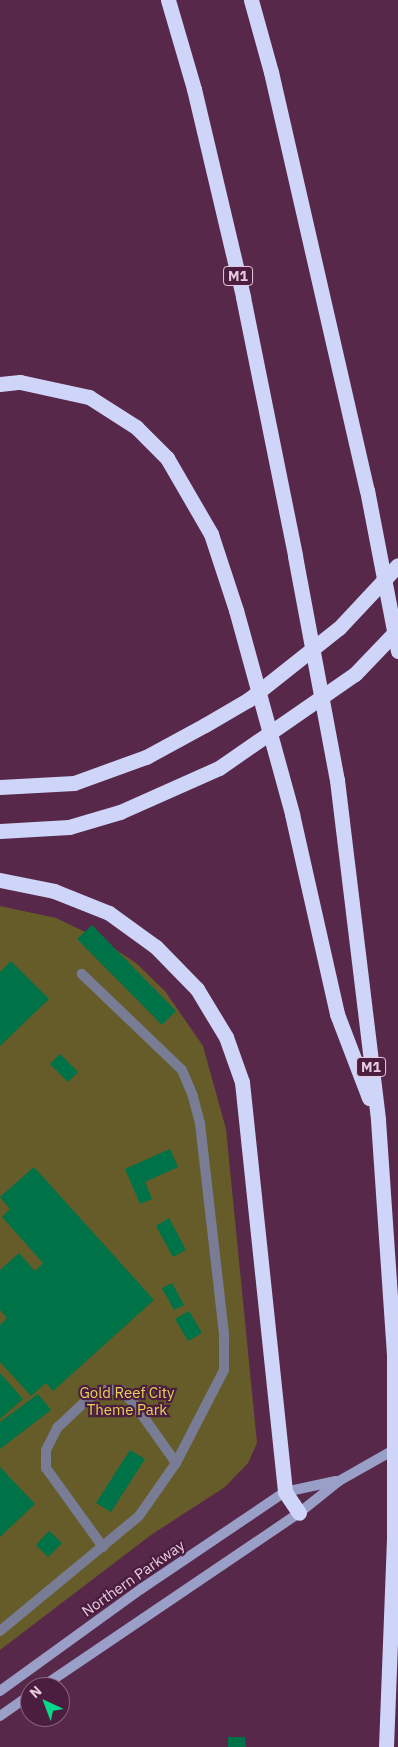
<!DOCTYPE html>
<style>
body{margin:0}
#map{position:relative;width:398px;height:1747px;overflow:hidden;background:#57284a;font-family:"IBM Plex Sans",sans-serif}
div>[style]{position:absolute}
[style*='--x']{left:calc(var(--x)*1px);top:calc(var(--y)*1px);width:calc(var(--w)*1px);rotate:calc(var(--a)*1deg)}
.green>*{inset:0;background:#655c2a}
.building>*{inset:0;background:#007247}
.service>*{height:10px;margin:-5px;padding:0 5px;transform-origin:5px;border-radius:5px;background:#787c94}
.secondary>*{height:10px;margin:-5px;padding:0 5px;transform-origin:5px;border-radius:5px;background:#999fc6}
.motorway>*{height:15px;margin:-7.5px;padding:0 7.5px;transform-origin:7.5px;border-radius:7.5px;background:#cfd5f9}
.motorway-bridge>*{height:15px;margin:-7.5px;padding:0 7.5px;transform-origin:7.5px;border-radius:7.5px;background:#cfd5f9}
span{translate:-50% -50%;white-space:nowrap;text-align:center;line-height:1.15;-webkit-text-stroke:4.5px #4b1e40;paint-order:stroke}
.shield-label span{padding:1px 4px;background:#4b1e40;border:1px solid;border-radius:4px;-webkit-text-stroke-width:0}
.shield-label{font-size:14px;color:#e9ccdf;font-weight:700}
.park-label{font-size:15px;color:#e8d156}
.street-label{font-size:15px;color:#e9ccdf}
.north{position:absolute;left:20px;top:1677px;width:50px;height:50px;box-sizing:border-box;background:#4b1e40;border:1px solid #8a6480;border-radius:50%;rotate:317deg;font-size:14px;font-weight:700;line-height:20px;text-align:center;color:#e9ccdf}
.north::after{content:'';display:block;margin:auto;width:18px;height:22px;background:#07d98b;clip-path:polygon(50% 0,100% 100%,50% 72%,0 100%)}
</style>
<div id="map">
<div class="green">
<i style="clip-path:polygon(0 906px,56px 918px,100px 939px,136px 963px,165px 991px,203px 1046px,226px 1129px,257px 1443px,248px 1463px,225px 1487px,151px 1535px,0 1650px)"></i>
</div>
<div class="building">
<i style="clip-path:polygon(92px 925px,176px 1011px,162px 1025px,77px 939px)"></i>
<i style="clip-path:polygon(11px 961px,49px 999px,0 1046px,0 972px)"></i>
<i style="clip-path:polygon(60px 1054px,78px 1072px,68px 1082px,50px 1064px)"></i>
<i style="clip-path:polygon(170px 1149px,178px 1167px,145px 1182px,152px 1199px,140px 1204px,125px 1169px)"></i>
<i style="clip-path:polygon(34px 1167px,154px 1300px,53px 1391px,46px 1383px,31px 1396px,0 1362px,0 1325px,7px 1318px,0 1310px,0 1270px,19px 1253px,35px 1271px,43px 1263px,2px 1217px,10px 1209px,0 1197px)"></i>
<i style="clip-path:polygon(169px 1218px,186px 1250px,173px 1257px,156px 1226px)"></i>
<i style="clip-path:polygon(172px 1283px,184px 1305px,174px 1310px,162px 1288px)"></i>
<i style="clip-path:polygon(189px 1311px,202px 1333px,188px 1341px,175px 1319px)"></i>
<i style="clip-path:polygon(0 1373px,23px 1399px,0 1419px)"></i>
<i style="clip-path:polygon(38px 1394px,51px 1410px,0 1449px,0 1422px)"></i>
<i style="clip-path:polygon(130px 1450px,145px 1459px,111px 1512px,96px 1503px)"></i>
<i style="clip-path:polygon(0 1467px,35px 1504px,0 1537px)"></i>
<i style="clip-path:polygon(49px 1531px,62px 1543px,48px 1557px,36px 1545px)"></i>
<i style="clip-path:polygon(228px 1737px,245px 1737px,246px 1747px,228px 1747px)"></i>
</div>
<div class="service">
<i style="--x:103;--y:1547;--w:97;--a:-125.8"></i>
<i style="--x:46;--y:1468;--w:18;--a:-90"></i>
<i style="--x:46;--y:1450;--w:25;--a:-63"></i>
<i style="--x:57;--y:1428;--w:45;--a:-43.2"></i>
<i style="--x:90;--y:1397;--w:18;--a:-22"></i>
<i style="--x:107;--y:1390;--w:14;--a:0"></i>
<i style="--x:121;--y:1390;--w:21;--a:47"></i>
<i style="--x:135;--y:1405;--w:71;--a:54.7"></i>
<i style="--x:0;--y:1631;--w:180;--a:-39.6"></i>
<i style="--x:139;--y:1516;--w:65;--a:-55.1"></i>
<i style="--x:176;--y:1463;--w:105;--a:-62.7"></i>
<i style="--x:224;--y:1370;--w:36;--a:-90"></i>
<i style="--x:224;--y:1334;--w:212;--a:-96.5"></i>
<i style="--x:200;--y:1123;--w:28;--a:-105"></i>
<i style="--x:193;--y:1096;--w:28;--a:-113"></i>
<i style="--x:182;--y:1070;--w:139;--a:-136.2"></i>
</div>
<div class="secondary">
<i style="--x:42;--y:1687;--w:310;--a:-34.1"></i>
<i style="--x:299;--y:1513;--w:51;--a:-38.7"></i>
<i style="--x:339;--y:1481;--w:67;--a:-29.6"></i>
<i style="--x:0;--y:1691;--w:174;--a:-35.9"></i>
<i style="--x:141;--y:1589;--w:174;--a:-34"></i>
<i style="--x:285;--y:1492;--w:52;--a:-12.2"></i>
<i style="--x:0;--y:1716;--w:37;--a:-35"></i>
</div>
<div class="motorway">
<i style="--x:168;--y:0;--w:93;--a:73.7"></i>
<i style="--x:194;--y:89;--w:214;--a:76.7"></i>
<i style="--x:243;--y:297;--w:264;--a:78.6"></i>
<i style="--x:251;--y:0;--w:75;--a:74.5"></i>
<i style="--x:271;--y:72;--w:429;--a:77.1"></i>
<i style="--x:0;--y:384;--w:20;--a:-6"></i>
<i style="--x:20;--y:382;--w:71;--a:12.3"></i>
<i style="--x:89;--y:397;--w:56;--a:32.6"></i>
<i style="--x:136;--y:427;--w:44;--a:45"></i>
<i style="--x:167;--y:458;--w:88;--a:59.9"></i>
<i style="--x:211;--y:534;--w:80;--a:71.8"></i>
<i style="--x:337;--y:780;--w:342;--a:83.1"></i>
<i style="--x:378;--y:1120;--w:235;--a:86.1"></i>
<i style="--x:0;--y:787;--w:74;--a:-3.1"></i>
<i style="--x:74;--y:783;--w:77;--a:-19.9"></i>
<i style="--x:146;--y:757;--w:67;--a:-28.5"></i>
<i style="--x:205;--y:725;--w:50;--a:-30.2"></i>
<i style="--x:248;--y:700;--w:116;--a:-38.4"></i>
<i style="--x:339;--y:628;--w:86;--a:-46.9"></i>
<i style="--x:292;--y:814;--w:205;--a:77.3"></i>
<i style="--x:337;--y:1014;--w:90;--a:69.1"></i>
<i style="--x:0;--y:831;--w:69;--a:-3.3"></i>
<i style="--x:69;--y:827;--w:53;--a:-16.4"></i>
<i style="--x:120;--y:812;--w:108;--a:-24"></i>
<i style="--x:219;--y:768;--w:165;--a:-34.7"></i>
<i style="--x:355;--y:674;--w:62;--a:-46.3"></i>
<i style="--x:0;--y:880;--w:55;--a:11.5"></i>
<i style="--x:54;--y:891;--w:59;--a:21.8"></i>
<i style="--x:109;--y:913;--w:58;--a:35.9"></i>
<i style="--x:156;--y:947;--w:59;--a:45.7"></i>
<i style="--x:197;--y:989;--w:56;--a:58.9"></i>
<i style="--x:226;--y:1037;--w:48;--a:70.4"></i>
<i style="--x:242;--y:1082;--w:412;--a:84"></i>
<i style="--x:285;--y:1492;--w:25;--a:56"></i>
<i style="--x:386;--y:1747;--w:207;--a:-87.8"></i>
</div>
<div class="motorway-bridge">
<i style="--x:367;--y:490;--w:164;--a:79.1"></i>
<i style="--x:295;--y:556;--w:228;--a:79.4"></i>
<i style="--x:236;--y:610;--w:212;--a:74.6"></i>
<i style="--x:394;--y:1540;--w:186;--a:-90"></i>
</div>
<div class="shield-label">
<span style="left:238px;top:276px">M1</span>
<span style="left:371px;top:1067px">M1</span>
</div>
<div class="park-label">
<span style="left:127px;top:1401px">Gold Reef City<br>Theme Park</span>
</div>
<div class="street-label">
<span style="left:133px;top:1578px;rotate:-35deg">Northern Parkway</span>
</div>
<div class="north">N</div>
</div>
